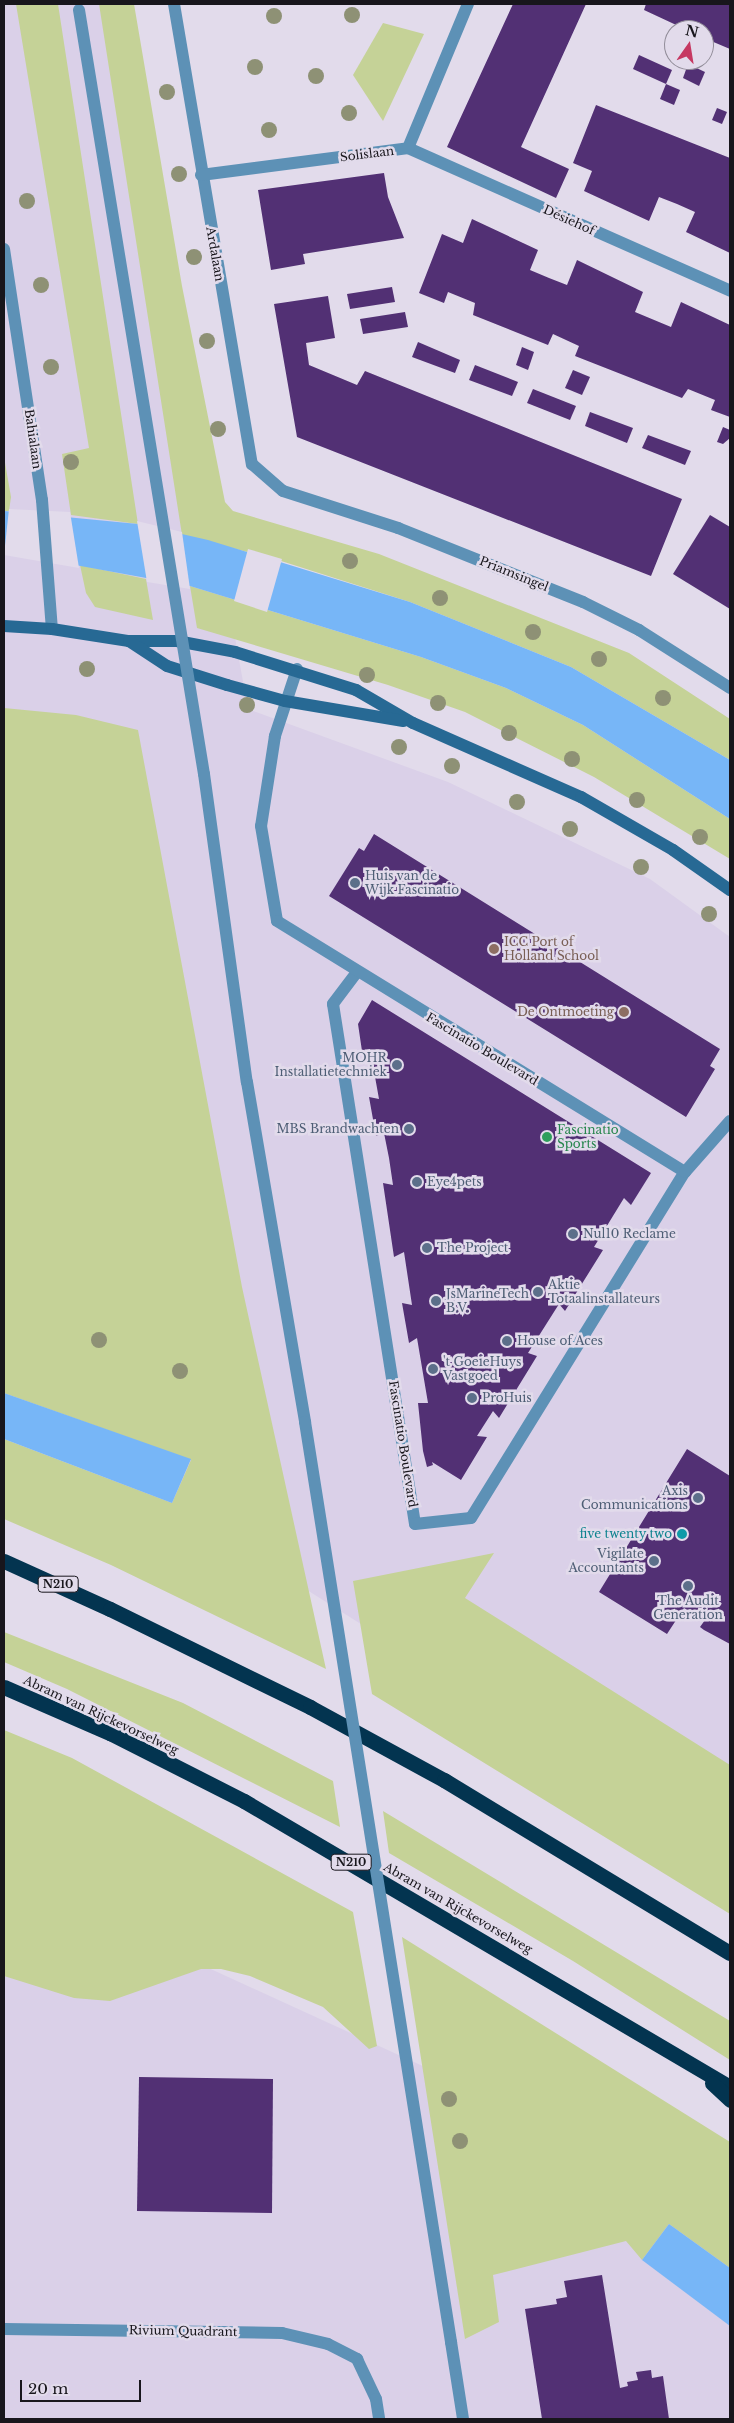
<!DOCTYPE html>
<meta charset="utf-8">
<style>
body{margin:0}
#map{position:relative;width:734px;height:2423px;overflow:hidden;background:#e2dbeb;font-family:"Libre Baskerville",serif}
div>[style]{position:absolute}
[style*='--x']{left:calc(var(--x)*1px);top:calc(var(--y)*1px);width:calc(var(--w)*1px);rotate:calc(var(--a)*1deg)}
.built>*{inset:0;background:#dad0e8}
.green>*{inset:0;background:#c5d297}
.water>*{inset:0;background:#77b6f7}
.pier>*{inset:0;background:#e2dbeb}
.building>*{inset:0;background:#523074}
.lane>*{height:12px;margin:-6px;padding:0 6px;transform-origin:6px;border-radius:6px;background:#5d91b6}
.street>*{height:12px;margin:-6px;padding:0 6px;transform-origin:6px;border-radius:6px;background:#5d91b6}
.secondary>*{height:12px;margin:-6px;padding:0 6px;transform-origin:6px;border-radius:6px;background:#276994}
.highway>*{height:15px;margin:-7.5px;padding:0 7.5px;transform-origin:7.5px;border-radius:7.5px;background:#033450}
.lane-bridge>*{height:12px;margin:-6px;padding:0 6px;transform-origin:6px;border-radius:6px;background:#5d91b6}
.trees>*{width:16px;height:16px;margin:-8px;border-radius:50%;background:#8e9175}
.dots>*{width:14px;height:14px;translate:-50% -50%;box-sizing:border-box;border:2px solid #e2dbeb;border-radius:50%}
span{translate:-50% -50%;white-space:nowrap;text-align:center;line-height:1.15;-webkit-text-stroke:5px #e2dbeb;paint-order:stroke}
.shield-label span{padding:1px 4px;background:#e2dbeb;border:1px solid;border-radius:4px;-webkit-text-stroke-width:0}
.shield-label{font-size:11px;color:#18161c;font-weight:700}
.street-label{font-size:12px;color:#18161c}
.service-label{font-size:12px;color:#4e5e75}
.left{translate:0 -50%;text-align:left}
.right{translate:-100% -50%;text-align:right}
.education-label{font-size:12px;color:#785e54}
.leisure-label{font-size:12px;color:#27864d}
.culture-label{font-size:12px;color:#0d838f}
.frame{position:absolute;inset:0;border:5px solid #18161c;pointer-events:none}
.north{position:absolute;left:664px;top:20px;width:50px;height:50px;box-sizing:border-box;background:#e2dbeb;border:1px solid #918c98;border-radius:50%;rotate:13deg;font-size:14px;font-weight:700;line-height:20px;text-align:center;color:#18161c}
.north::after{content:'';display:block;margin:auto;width:18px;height:22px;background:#c63862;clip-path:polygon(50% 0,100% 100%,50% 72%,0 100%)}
.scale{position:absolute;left:20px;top:2380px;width:121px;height:22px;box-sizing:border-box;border:2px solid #18161c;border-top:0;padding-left:6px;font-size:15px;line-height:18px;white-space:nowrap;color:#18161c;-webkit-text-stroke:4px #e2dbeb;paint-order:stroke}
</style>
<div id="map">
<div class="built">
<i style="clip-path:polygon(4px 4px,120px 4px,248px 709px,448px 782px,650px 879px,730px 937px,730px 1857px,196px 1520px,4px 1429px)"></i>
<i style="clip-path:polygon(4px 1879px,21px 1882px,654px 2172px,730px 2230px,730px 2419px,4px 2419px)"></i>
</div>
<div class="green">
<i style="clip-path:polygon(16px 4px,58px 4px,138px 524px,71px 515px,62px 454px,89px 448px)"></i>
<i style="clip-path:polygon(99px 4px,134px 4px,182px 286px,225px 502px,233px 511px,379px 554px,629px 653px,730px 719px,730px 760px,571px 667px,410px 602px,278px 560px,182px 535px)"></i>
<i style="clip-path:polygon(383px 23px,424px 34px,383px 121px,353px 75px)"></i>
<i style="clip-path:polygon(4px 457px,11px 497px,9px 511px,4px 511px)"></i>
<i style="clip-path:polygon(80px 565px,146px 579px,153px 620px,95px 607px,86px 593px)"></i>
<i style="clip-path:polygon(190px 586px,421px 657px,506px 688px,583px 725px,730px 819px,730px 859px,594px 777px,465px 712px,388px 685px,197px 628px)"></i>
<i style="clip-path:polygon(4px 708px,76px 715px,138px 730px,242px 1287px,326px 1669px,111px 1565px,4px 1519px,4px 1439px,172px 1503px,191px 1460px,4px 1393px)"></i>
<i style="clip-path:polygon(494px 1553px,465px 1598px,730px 1765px,730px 1914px,372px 1694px,353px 1581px)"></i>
<i style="clip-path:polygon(4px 1632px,183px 1703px,333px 1781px,340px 1827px,67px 1689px,4px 1662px)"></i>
<i style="clip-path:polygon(4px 1730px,72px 1758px,353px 1912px,377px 2046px,369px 2049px,323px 2007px,250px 1976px,221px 1969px,201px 1969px,110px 2001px,74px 1998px,4px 1976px)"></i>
<i style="clip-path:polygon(383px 1811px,730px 2021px,730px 2060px,573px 1961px,389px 1853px)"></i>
<i style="clip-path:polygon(402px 1937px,730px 2142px,730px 2268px,669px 2224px,642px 2260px,626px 2241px,493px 2275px,499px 2322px,465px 2339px)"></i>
</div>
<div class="water">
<i style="clip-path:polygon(4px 511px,138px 524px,208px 540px,410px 602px,571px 667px,730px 760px,730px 819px,583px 725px,506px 688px,421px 657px,190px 586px,4px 552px)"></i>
<i style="clip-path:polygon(4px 1393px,191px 1459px,172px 1503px,4px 1439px)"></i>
<i style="clip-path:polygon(669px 2224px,730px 2268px,730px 2326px,642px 2260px)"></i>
</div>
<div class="pier">
<i style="clip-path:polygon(9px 509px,70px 512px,79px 568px,4px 555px)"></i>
<i style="clip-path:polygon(137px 521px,182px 532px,190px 589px,147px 582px)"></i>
<i style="clip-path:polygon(248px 549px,282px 559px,267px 612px,234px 601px)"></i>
</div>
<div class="building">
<i style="clip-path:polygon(513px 4px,586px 4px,521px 147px,569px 169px,556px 198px,447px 147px)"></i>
<i style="clip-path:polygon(646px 4px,730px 4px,730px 49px,704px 38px,704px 30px,687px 30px,644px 10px)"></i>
<i style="clip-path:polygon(639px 55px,672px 70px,666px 84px,633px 69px)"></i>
<i style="clip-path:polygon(688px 64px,705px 72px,699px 86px,683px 78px)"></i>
<i style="clip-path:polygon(666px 84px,680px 90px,674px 105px,660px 99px)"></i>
<i style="clip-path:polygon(596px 105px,730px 158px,730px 253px,686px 232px,695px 212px,677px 204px,659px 197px,649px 221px,584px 191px,592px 171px,573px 163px)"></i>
<i style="clip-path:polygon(717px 108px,727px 112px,722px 124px,712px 120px)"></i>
<i style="clip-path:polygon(384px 173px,388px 197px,404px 238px,303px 254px,305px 264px,271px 270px,258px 190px)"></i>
<i style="clip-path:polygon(472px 219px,538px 250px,530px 270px,549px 278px,567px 285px,577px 260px,643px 292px,635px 312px,671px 327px,681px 302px,730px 325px,730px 417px,711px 410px,715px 400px,688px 389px,682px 398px,575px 356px,579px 346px,553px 334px,548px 345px,473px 315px,475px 303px,448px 292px,444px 303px,419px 293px,442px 234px,463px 243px)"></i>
<i style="clip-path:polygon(392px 287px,395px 302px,350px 309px,347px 294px)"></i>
<i style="clip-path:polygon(328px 296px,335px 338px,306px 343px,309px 365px,357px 385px,365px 371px,682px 499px,651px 576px,297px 437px,274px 304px)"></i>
<i style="clip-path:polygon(405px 312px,408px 327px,363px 334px,360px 319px)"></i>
<i style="clip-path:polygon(418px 342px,460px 360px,455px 373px,412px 357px)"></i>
<i style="clip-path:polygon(522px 347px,534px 352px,528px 370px,516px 365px)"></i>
<i style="clip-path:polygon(475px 365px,518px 382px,512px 396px,469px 380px)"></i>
<i style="clip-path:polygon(573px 370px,590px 377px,582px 395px,565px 388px)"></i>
<i style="clip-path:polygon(533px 389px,576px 406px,570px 420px,527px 403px)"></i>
<i style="clip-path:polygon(590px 412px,633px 428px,627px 443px,585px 426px)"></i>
<i style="clip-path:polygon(723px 427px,730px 430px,730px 438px,723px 444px,717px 442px)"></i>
<i style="clip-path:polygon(648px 435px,691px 451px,685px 465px,642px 448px)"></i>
<i style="clip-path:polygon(710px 515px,730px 527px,730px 609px,673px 574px)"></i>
<i style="clip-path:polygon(374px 834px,720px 1049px,710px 1066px,715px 1069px,686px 1117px,329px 896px,359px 848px,364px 851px)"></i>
<i style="clip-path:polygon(372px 1000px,651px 1173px,631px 1205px,624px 1198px,594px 1247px,603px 1250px,565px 1311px,559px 1304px,528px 1353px,537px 1356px,499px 1418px,493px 1411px,477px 1436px,487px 1437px,461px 1480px,432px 1462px,433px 1465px,427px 1467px,423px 1451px,418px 1403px,428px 1403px,417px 1338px,409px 1343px,402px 1303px,412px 1305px,404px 1252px,394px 1257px,383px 1183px,393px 1185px,389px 1158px,384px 1133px,376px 1136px,369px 1097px,379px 1099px,370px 1049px,362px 1051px,358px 1024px)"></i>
<i style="clip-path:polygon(687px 1449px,730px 1476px,730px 1644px,704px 1630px,700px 1627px,705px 1620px,684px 1608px,667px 1634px,599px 1592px)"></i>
<i style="clip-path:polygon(139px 2077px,273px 2079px,272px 2213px,137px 2211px)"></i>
<i style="clip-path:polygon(602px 2275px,620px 2388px,628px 2386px,627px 2382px,638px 2380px,636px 2372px,651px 2370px,652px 2378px,663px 2376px,669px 2419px,542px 2419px,525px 2309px,557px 2304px,556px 2299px,567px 2297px,564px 2281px)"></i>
</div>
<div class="lane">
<i style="--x:357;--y:972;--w:40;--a:127"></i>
<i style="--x:333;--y:1004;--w:526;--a:81.04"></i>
<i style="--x:415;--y:1524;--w:56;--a:-6.1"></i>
<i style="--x:471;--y:1518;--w:407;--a:-58.3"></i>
<i style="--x:451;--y:2342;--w:78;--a:81.1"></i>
</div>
<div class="street">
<i style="--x:174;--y:4;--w:467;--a:80.4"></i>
<i style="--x:252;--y:464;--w:41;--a:41.1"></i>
<i style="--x:283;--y:491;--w:121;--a:17.8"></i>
<i style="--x:398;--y:528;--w:199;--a:21.8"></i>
<i style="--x:583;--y:602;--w:63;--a:26.6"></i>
<i style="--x:639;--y:630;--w:108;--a:32.5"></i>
<i style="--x:408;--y:148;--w:352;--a:23.9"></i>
<i style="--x:201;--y:175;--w:209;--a:-7.4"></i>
<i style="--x:408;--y:148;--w:156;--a:-67.4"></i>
<i style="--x:4;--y:249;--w:254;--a:81.4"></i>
<i style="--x:42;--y:500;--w:129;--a:85.6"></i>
<i style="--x:297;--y:669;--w:71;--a:108.2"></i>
<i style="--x:275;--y:736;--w:91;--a:98.8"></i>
<i style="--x:261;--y:826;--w:96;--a:80.4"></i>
<i style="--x:277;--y:921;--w:479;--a:31.6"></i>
<i style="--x:685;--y:1172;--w:68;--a:-48.6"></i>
<i style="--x:4;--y:2329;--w:278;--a:0.8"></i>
<i style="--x:282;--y:2333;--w:47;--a:13.4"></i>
<i style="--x:328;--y:2344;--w:33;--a:27"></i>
<i style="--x:357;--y:2359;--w:44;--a:64.6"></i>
<i style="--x:376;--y:2399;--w:20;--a:81"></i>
</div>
<div class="secondary">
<i style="--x:4;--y:626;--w:48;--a:3.6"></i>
<i style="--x:52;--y:629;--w:78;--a:8.9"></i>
<i style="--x:129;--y:641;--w:48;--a:0"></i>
<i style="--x:177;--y:641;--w:59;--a:10.7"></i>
<i style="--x:235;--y:652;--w:127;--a:17.4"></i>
<i style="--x:356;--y:690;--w:66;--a:30.1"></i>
<i style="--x:413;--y:723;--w:184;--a:23.8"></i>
<i style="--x:581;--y:797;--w:106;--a:29.9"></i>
<i style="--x:673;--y:850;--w:70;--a:35.1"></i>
<i style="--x:129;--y:641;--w:45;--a:33.3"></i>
<i style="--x:167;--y:666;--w:63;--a:17.6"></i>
<i style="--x:227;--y:685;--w:60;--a:15.4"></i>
<i style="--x:285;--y:701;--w:120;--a:9.6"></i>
</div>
<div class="highway">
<i style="--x:4;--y:1561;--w:116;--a:24.4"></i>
<i style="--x:110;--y:1609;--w:223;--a:26.1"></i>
<i style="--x:310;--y:1707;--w:153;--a:28.6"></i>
<i style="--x:444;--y:1780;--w:334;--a:31.2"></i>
<i style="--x:4;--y:1687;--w:116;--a:23.5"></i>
<i style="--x:110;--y:1733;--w:150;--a:26.9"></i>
<i style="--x:244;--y:1801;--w:564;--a:30.48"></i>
<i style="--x:712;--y:2083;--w:25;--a:43"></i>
</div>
<div class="lane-bridge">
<i style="--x:79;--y:10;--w:774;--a:80.71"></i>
<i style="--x:204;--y:774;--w:311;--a:82.1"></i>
<i style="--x:247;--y:1082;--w:345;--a:80.3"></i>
<i style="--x:305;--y:1422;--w:932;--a:80.98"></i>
</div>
<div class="trees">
<i style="left:352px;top:15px"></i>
<i style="left:274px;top:16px"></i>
<i style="left:255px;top:67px"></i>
<i style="left:316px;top:76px"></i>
<i style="left:167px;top:92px"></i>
<i style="left:349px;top:113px"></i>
<i style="left:269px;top:130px"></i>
<i style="left:179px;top:174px"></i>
<i style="left:27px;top:201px"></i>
<i style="left:194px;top:257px"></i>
<i style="left:41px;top:285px"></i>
<i style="left:207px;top:341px"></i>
<i style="left:51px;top:367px"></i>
<i style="left:218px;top:429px"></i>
<i style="left:71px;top:462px"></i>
<i style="left:350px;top:561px"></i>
<i style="left:440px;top:598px"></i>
<i style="left:533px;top:632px"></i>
<i style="left:599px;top:659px"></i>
<i style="left:87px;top:669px"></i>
<i style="left:367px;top:675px"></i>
<i style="left:663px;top:698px"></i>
<i style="left:438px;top:703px"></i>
<i style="left:247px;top:705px"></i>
<i style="left:509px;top:733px"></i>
<i style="left:399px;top:747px"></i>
<i style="left:572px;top:759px"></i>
<i style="left:452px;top:766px"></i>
<i style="left:637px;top:800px"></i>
<i style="left:517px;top:802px"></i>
<i style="left:570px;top:829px"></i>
<i style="left:700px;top:837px"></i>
<i style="left:641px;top:867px"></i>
<i style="left:709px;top:914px"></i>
<i style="left:99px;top:1340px"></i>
<i style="left:180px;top:1371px"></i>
<i style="left:449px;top:2099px"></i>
<i style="left:460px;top:2141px"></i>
</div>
<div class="dots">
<i style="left:355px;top:883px;background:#5c6f8a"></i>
<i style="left:494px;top:949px;background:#8d6e63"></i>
<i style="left:624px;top:1012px;background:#8d6e63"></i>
<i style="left:397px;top:1065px;background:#5c6f8a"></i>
<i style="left:409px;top:1129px;background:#5c6f8a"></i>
<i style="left:547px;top:1137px;background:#2e9e5b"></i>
<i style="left:417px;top:1182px;background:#5c6f8a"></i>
<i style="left:573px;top:1234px;background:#5c6f8a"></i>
<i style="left:427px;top:1248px;background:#5c6f8a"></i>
<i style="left:538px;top:1292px;background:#5c6f8a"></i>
<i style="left:436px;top:1301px;background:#5c6f8a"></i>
<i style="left:507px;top:1341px;background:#5c6f8a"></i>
<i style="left:433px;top:1369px;background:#5c6f8a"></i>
<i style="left:472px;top:1398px;background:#5c6f8a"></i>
<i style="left:698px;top:1498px;background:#5c6f8a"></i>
<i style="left:682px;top:1534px;background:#0f9aa8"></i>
<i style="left:654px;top:1561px;background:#5c6f8a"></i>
<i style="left:688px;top:1586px;background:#5c6f8a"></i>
</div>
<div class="shield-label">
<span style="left:58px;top:1584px">N210</span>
<span style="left:351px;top:1862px">N210</span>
</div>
<div class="street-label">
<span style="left:367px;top:154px;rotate:-7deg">Solislaan</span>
<span style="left:569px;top:220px;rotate:24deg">Désiehof</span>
<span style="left:215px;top:254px;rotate:80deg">Ardalaan</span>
<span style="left:33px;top:439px;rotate:82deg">Bahialaan</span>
<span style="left:514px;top:574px;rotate:22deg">Priamsingel</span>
<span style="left:482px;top:1049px;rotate:31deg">Fascinatio Boulevard</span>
<span style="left:403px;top:1444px;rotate:81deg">Fascinatio Boulevard</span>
<span style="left:101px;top:1715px;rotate:25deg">Abram van Rijckevorselweg</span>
<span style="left:458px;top:1908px;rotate:30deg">Abram van Rijckevorselweg</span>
<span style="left:183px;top:2331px;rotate:1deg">Rivium Quadrant</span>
</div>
<div class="service-label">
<span class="left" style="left:365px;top:883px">Huis van de<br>Wijk Fascinatio</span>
<span class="right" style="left:387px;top:1065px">MOHR<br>Installatietechniek</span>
<span class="right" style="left:399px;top:1129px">MBS Brandwachten</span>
<span class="left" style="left:427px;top:1182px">Eye4pets</span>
<span class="left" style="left:583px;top:1234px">Nul10 Reclame</span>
<span class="left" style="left:437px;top:1248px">The Project</span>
<span class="left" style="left:548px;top:1292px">Aktie<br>Totaalinstallateurs</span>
<span class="left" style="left:446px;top:1301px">JsMarineTech<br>B.V.</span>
<span class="left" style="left:517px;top:1341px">House of Aces</span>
<span class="left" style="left:443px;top:1369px">'t GoeieHuys<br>Vastgoed</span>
<span class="left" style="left:482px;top:1398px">ProHuis</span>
<span class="right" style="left:688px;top:1498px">Axis<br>Communications</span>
<span class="right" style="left:644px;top:1561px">Vigilate<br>Accountants</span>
<span style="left:688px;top:1608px">The Audit<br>Generation</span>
</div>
<div class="education-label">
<span class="left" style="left:504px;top:949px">ICC Port of<br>Holland School</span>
<span class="right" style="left:614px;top:1012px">De Ontmoeting</span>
</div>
<div class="leisure-label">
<span class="left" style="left:557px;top:1137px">Fascinatio<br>Sports</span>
</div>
<div class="culture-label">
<span class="right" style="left:672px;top:1534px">five twenty two</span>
</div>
<div class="frame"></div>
<div class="north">N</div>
<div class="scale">20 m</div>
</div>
